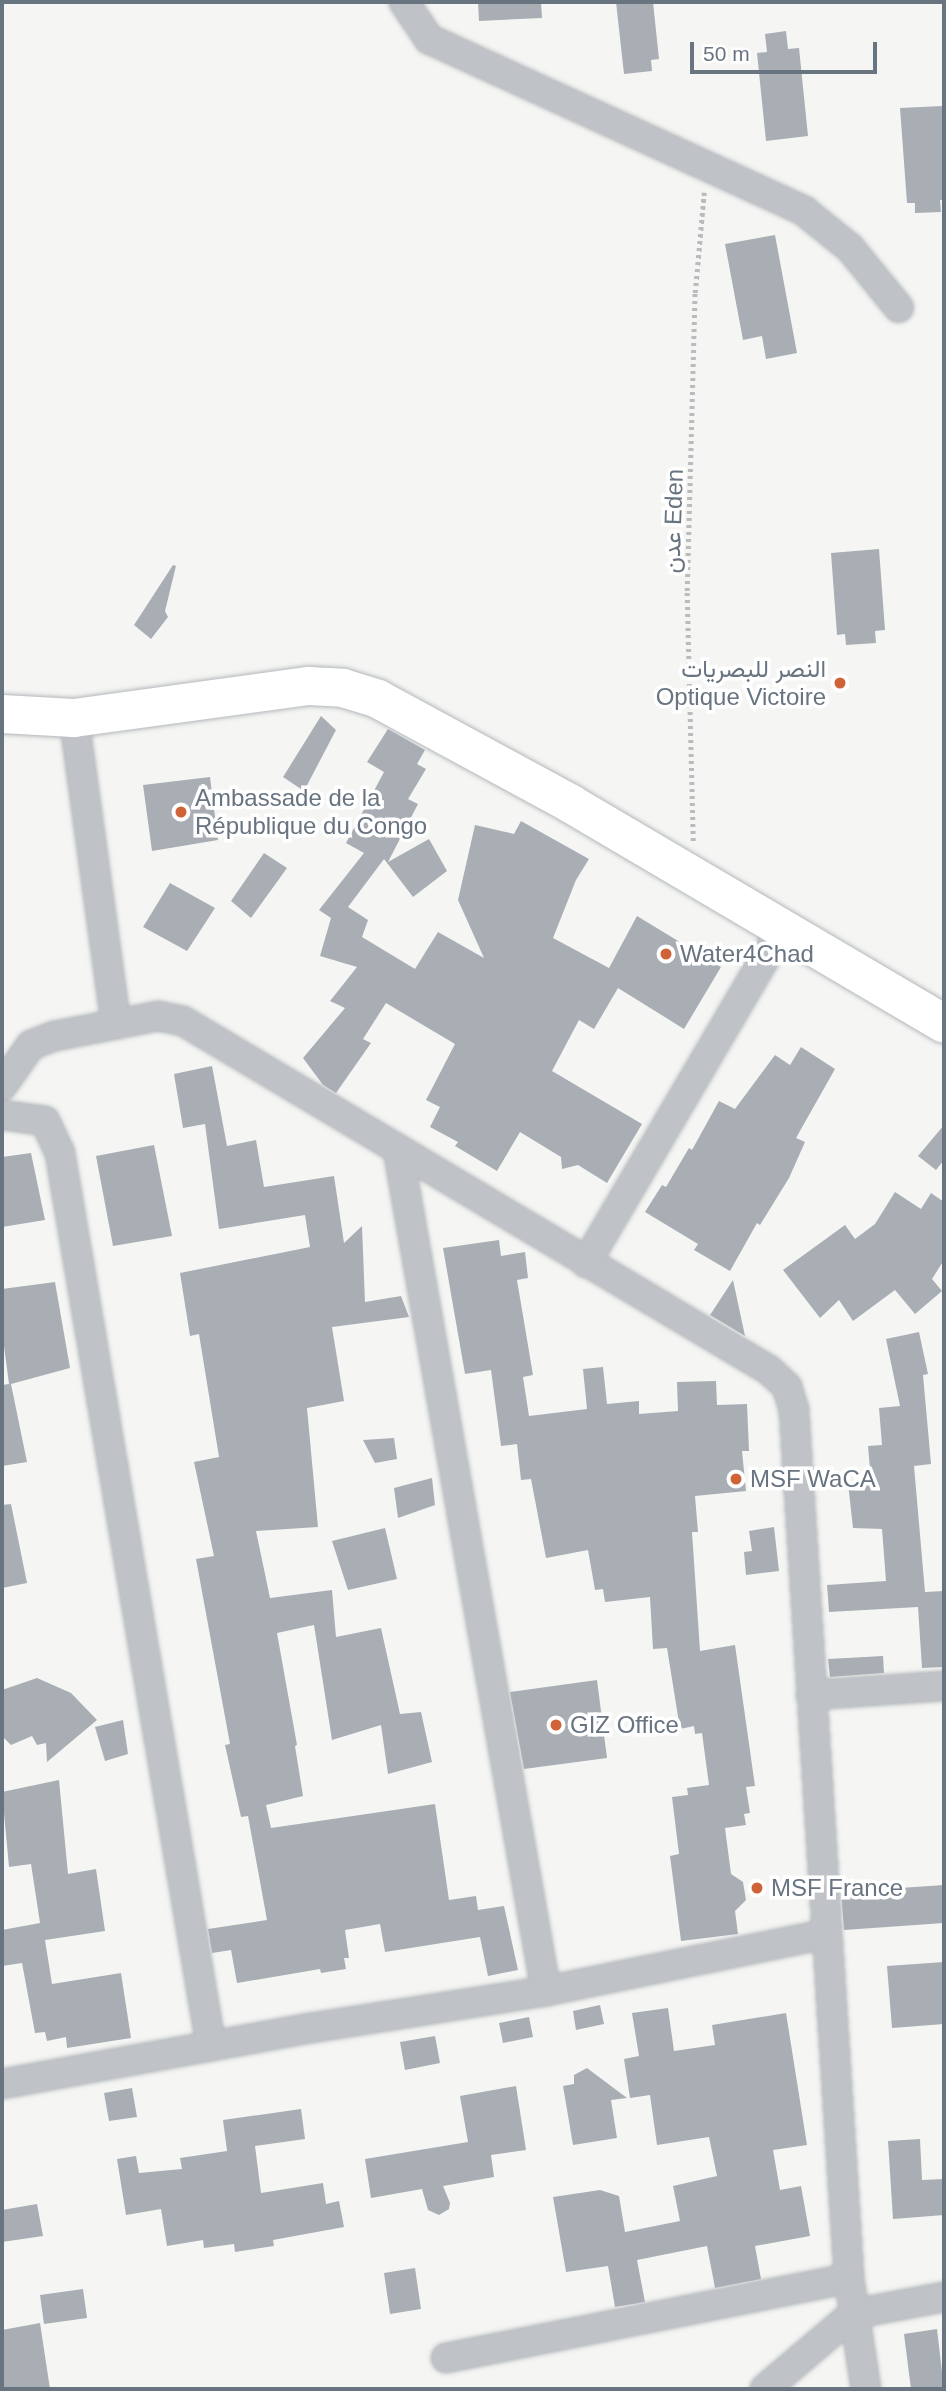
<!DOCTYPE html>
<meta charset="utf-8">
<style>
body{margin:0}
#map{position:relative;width:946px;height:2391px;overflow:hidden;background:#f5f6f3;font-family:Arial,Vazirmatn,sans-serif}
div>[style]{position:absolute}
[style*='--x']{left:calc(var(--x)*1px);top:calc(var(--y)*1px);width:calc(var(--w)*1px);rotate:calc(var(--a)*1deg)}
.building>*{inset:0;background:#a8aeb4}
.path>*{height:4.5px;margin-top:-2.25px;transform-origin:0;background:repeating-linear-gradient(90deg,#b9bbbe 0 3.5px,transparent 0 7px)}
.roads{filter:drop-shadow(0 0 2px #b4b8bc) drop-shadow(0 0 2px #b4b8bc)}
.street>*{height:28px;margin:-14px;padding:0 14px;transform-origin:14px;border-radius:14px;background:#bfc2c6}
.secondary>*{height:38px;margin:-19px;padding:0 19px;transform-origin:19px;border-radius:19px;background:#fff}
.dots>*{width:19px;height:19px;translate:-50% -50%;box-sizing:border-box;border:4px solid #fff;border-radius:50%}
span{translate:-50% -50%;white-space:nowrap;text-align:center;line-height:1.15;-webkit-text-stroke:7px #fff;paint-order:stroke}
.street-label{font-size:24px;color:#687480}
.poi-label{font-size:24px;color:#687480}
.right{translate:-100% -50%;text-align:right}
.left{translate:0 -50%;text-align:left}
.frame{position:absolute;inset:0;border:4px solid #687480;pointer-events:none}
.scale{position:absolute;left:690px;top:42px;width:187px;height:32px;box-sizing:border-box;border:4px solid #687480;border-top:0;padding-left:9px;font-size:21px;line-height:24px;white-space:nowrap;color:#687480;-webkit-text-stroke:5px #fff;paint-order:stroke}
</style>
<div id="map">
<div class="building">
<i style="clip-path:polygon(478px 2px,541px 2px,542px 18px,479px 21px)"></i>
<i style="clip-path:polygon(616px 2px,653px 2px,659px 59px,651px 60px,652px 71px,624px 74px)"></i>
<i style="clip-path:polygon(786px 31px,788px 49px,799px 48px,808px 136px,766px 141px,757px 53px,767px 52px,765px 34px)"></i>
<i style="clip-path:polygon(942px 106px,944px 200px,940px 200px,941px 212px,915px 213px,915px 203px,907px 203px,900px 108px)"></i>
<i style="clip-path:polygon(775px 235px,797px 353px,766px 359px,762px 336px,743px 340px,725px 244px)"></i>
<i style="clip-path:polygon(879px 549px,885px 630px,875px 631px,876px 643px,846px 645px,845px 634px,837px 635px,831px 553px)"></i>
<i style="clip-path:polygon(173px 565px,176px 566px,165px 611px,168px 617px,151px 639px,134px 625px)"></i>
<i style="clip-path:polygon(321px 716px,336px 730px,304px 791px,283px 777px)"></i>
<i style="clip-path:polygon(388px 729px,425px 750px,417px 764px,426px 769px,408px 799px,418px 804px,388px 862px,429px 839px,447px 871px,413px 897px,384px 859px,348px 907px,368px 920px,362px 937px,415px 969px,438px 932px,484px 958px,458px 900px,475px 825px,514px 834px,521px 821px,589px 859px,576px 880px,553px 938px,609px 968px,637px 916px,721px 967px,684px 1029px,618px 988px,594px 1029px,579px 1020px,552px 1071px,642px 1124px,607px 1183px,578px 1165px,562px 1169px,561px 1157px,520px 1132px,497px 1171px,455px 1146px,458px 1142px,430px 1127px,440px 1107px,426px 1100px,455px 1044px,386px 1003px,363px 1039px,371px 1043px,336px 1093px,323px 1085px,303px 1058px,345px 1008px,330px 1001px,357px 967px,320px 956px,331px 918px,319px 910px,364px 853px,346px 843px,384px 772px,367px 762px)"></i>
<i style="clip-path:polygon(210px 777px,218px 840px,152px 851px,143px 785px)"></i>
<i style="clip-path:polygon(264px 853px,287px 868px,251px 918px,231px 901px)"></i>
<i style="clip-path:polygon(170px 883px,215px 908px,187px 951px,143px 927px)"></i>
<i style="clip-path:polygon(801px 1047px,835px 1069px,796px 1138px,805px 1142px,789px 1178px,760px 1225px,757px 1223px,730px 1271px,694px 1250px,698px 1244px,645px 1212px,662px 1185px,666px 1187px,689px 1148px,692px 1150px,719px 1101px,735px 1109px,775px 1055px,790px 1065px)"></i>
<i style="clip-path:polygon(212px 1066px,227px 1146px,256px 1140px,264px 1187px,334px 1176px,344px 1243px,362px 1226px,365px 1302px,401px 1296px,409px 1317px,332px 1327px,344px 1401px,307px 1408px,318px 1527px,256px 1531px,270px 1598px,332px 1590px,336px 1637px,381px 1628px,400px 1714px,421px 1712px,432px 1762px,388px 1774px,381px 1725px,332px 1740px,314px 1625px,277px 1633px,297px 1745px,295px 1746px,303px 1796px,266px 1805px,271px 1828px,435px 1804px,449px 1900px,476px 1896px,478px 1910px,504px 1906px,518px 1970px,488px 1976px,480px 1937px,385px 1952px,380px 1924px,345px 1930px,349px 1958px,344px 1958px,346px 1969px,321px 1973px,320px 1969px,237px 1983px,231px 1950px,212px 1953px,208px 1929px,267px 1920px,248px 1816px,241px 1817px,225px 1745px,230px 1744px,196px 1559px,214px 1556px,194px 1462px,219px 1457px,199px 1334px,190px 1336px,180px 1273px,310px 1247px,305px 1215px,219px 1229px,205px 1124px,183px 1128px,174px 1074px)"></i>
<i style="clip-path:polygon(944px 1125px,944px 1160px,936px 1170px,918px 1156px)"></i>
<i style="clip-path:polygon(154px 1145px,172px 1236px,113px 1246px,96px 1156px)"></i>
<i style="clip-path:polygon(31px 1153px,45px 1220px,2px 1227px,2px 1157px)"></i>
<i style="clip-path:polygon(895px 1192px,921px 1209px,931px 1193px,944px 1202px,944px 1260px,932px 1279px,942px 1291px,915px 1314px,895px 1290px,853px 1321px,839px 1300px,820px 1318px,783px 1270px,845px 1225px,855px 1239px,875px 1224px)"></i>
<i style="clip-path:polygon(499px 1240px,501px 1256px,525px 1252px,528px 1278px,517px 1280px,533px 1375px,523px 1377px,529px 1416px,587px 1409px,583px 1369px,603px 1367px,607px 1404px,639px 1401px,639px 1414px,678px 1411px,677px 1382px,716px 1381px,717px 1405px,747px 1404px,749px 1451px,742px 1451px,746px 1491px,695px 1496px,698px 1532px,692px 1532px,700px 1651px,735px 1645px,755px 1786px,746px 1787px,750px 1813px,744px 1814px,746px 1825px,725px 1828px,731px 1874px,743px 1882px,746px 1900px,735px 1911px,738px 1934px,681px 1941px,670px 1856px,679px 1854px,672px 1797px,688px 1795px,687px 1788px,709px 1785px,702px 1733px,695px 1734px,694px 1726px,680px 1729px,667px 1648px,653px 1649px,650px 1597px,605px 1602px,603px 1589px,595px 1590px,588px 1550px,546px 1558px,531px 1479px,521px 1480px,517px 1444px,501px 1446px,491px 1370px,465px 1374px,443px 1248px)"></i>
<i style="clip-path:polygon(733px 1280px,745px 1336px,710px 1315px)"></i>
<i style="clip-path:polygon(55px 1282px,70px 1368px,11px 1384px,27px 1462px,2px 1466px,2px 1385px,9px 1384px,2px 1331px,2px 1289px)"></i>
<i style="clip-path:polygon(919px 1332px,928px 1374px,923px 1375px,931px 1464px,914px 1466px,925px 1592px,944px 1591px,944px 1667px,922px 1668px,918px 1607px,829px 1612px,827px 1585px,886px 1581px,882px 1529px,853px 1528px,848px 1483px,871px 1481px,868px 1446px,882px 1445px,879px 1408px,900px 1406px,886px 1339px)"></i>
<i style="clip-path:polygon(394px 1438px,397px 1459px,375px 1463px,363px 1440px)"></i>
<i style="clip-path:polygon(432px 1478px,435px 1505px,398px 1518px,394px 1488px)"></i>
<i style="clip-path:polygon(11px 1504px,27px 1583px,2px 1588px,2px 1505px)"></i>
<i style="clip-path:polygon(774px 1527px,779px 1571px,746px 1575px,744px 1552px,752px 1551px,749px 1531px)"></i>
<i style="clip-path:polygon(385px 1528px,397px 1579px,348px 1590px,332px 1541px)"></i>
<i style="clip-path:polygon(883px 1656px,884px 1673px,830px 1677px,828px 1659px)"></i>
<i style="clip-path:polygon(37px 1678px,71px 1693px,97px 1720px,47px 1762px,46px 1743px,37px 1745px,32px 1736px,11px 1745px,2px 1736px,2px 1690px)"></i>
<i style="clip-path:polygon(597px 1680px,607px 1758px,524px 1769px,510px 1692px)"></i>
<i style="clip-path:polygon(123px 1720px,128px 1754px,105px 1761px,95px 1727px)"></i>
<i style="clip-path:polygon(59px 1780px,68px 1874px,96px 1869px,105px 1931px,45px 1940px,52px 1984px,121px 1973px,131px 2038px,67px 2048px,66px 2037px,47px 2041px,45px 2032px,35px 2033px,22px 1963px,2px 1966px,2px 1930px,40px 1923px,31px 1864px,9px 1867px,2px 1792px)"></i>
<i style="clip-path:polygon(944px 1885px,944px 1923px,844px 1930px,841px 1892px)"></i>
<i style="clip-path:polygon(944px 1962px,944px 2024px,892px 2028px,887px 1966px)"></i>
<i style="clip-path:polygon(600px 2005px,604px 2024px,576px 2030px,573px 2011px)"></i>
<i style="clip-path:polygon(668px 2008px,674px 2051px,715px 2045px,712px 2025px,786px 2013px,807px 2145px,773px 2150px,780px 2190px,801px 2186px,810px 2236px,755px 2246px,761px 2279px,715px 2288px,707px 2246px,637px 2260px,645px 2302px,615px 2307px,608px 2266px,566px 2272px,553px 2197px,600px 2190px,619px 2196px,625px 2232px,680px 2221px,673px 2186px,717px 2176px,709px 2137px,657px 2145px,650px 2095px,630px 2098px,624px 2059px,639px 2056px,632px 2013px)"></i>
<i style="clip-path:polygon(529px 2017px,533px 2037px,503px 2043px,499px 2023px)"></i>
<i style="clip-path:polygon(435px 2036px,440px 2063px,405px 2070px,400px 2042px)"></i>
<i style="clip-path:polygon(587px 2068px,627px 2098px,611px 2100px,617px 2138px,573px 2145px,563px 2086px,574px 2084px,574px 2075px)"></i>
<i style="clip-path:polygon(516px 2086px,526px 2150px,491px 2155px,494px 2177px,443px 2186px,450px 2203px,449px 2209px,439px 2215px,428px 2210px,422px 2189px,371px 2198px,365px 2159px,468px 2142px,460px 2096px)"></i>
<i style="clip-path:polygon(132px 2088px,137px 2117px,109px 2121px,104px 2093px)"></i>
<i style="clip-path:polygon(301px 2109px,305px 2139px,255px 2146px,261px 2193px,323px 2183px,326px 2204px,339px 2201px,344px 2227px,273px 2240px,274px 2246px,235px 2252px,234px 2244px,204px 2248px,203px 2240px,167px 2246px,161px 2209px,126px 2215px,117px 2159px,136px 2156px,139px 2173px,182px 2169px,180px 2158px,227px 2151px,223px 2120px)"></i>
<i style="clip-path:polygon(920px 2139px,922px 2180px,944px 2179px,944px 2215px,893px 2219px,888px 2141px)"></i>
<i style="clip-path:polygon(37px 2204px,43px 2236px,2px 2242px,2px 2210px)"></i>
<i style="clip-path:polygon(415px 2268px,421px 2309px,390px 2314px,384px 2273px)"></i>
<i style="clip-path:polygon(83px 2289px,87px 2318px,44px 2324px,40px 2295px)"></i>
<i style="clip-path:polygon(40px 2323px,50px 2389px,2px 2389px,2px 2330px)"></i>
<i style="clip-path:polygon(937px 2329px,944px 2389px,911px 2389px,904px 2334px)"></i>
</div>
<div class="path">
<i style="--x:693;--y:841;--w:250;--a:-91.4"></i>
<i style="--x:687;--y:591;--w:298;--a:-88.5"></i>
<i style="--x:695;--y:293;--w:101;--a:-84.9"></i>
</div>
<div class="roads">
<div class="street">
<i style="--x:404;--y:2;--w:45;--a:56"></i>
<i style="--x:429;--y:39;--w:413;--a:24.6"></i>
<i style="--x:804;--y:211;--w:59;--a:38.8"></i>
<i style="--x:850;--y:248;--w:77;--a:50.8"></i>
<i style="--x:74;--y:718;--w:309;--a:82.2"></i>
<i style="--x:2;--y:1086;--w:50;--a:-54.7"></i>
<i style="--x:31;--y:1045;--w:26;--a:-21"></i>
<i style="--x:55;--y:1036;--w:105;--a:-11"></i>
<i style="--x:158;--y:1016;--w:25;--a:11"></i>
<i style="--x:183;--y:1021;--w:682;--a:30.78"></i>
<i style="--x:769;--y:1370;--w:25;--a:43"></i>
<i style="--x:787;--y:1387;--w:24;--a:73"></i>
<i style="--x:794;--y:1410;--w:870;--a:86.37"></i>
<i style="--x:849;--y:2278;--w:112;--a:81.3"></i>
<i style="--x:2;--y:1115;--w:43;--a:7.9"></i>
<i style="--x:45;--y:1121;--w:35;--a:65"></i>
<i style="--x:60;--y:1153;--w:906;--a:80.4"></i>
<i style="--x:398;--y:1150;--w:854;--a:80.02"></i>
<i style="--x:586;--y:1263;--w:386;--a:-59.6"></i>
<i style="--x:811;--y:1695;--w:133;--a:-3.9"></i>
<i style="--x:2;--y:2084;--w:314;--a:-10.3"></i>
<i style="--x:311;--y:2028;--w:238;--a:-8.9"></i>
<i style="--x:546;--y:1991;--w:285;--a:-11.5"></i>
<i style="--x:446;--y:2358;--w:411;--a:-11.2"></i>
<i style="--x:765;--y:2389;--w:116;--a:-40.4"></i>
<i style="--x:853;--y:2314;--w:93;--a:-10.6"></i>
</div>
<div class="secondary">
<i style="--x:2;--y:714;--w:72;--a:3.2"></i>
<i style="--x:74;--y:718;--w:237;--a:-7.8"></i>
<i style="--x:309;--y:686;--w:34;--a:3"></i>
<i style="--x:343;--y:688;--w:37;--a:17"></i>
<i style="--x:378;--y:699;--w:220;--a:28.5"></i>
<i style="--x:571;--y:804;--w:433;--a:30.5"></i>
</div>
</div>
<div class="dots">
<i style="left:840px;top:683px;background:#d06238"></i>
<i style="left:181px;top:812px;background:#d06238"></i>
<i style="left:666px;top:954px;background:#d06238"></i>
<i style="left:736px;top:1479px;background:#d06238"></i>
<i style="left:556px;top:1725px;background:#d06238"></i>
<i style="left:757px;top:1888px;background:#d06238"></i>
</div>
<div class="street-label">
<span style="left:673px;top:521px;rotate:-88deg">عدن Eden</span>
</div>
<div class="poi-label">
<span class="right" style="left:826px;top:683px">النصر للبصريات<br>Optique Victoire</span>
<span class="left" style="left:195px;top:812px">Ambassade de la<br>République du Congo</span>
<span class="left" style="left:680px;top:954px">Water4Chad</span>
<span class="left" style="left:750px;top:1479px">MSF WaCA</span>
<span class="left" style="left:570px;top:1725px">GIZ Office</span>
<span class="left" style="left:771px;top:1888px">MSF France</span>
</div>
<div class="frame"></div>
<div class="scale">50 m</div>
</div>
